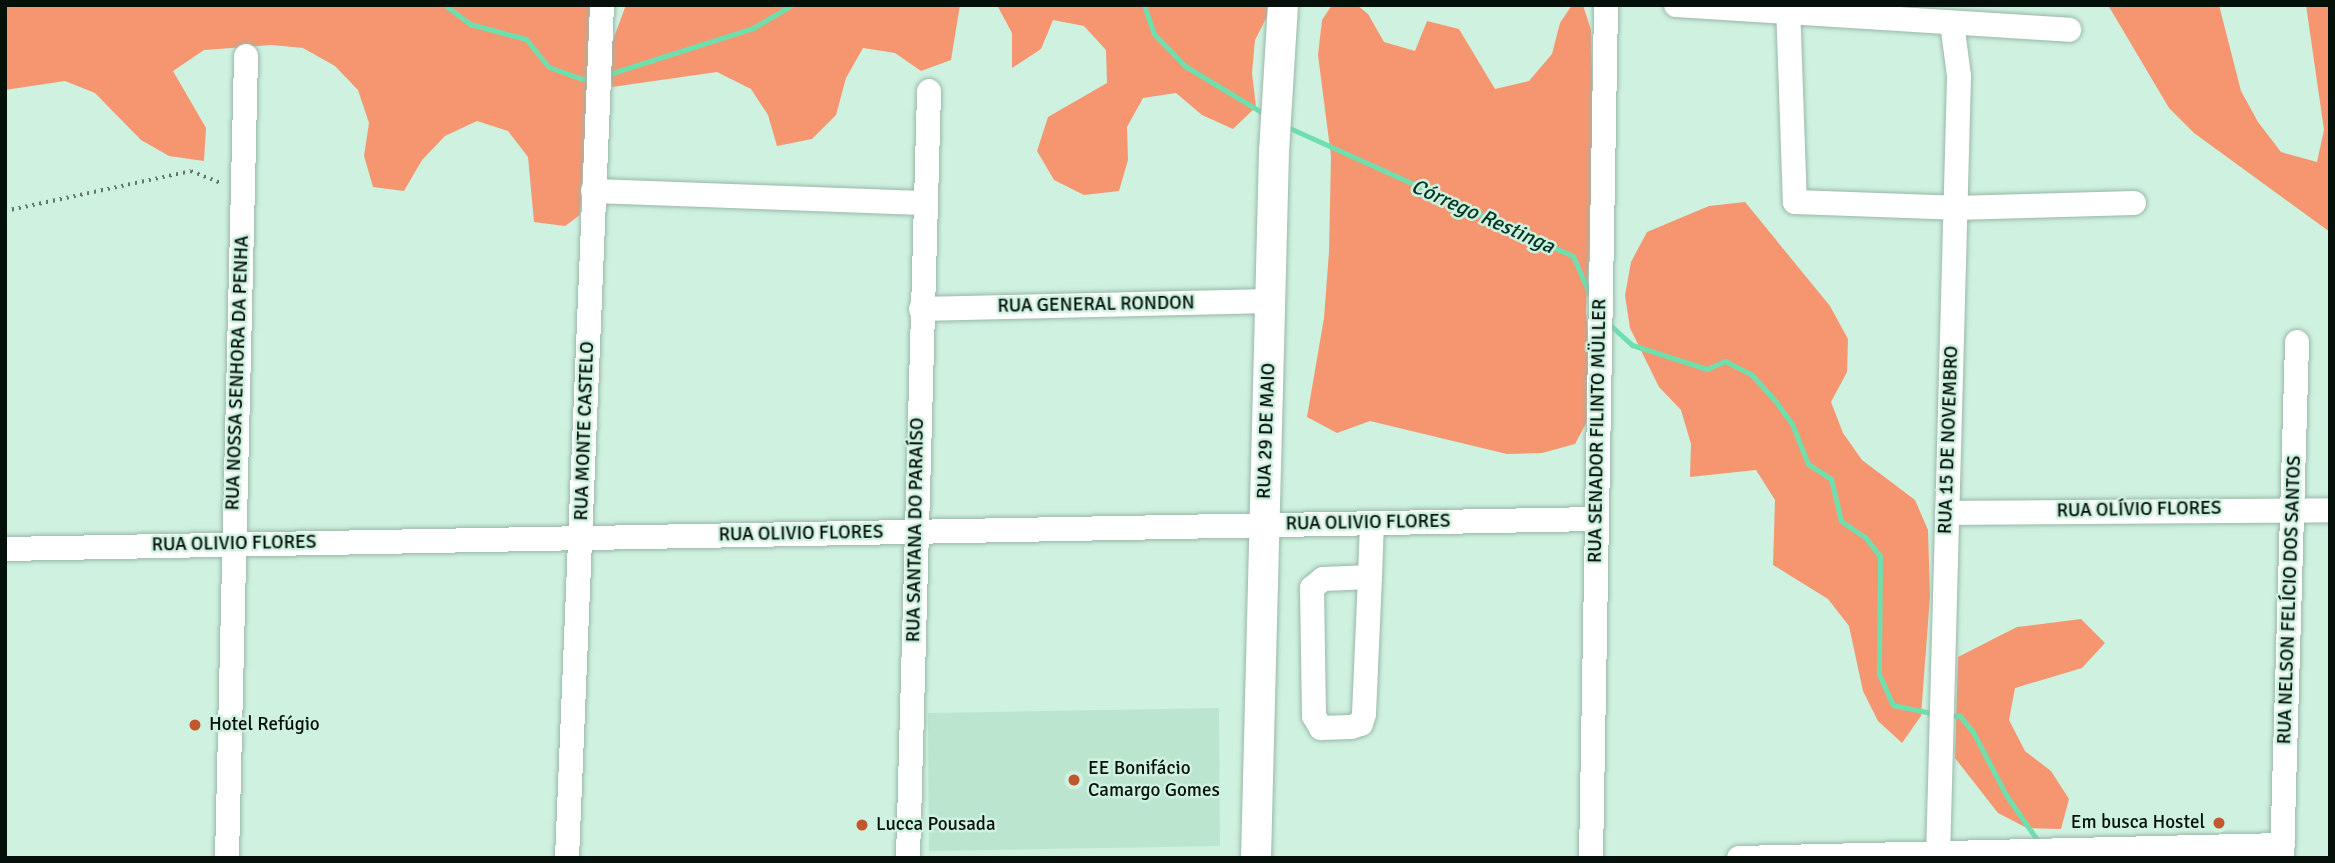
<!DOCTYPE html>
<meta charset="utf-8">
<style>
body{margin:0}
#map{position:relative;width:2335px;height:863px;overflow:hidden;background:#cff1e0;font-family:Signika,sans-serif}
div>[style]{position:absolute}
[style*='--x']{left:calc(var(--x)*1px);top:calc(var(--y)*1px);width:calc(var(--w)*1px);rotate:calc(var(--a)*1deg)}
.built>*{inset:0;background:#bce5d0}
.forest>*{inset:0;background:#f59671}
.stream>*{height:5px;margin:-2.5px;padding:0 2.5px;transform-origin:2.5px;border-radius:2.5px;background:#6fdfae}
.path>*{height:3.5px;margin-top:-1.75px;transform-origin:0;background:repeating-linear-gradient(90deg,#61776c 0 2px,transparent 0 7px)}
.roads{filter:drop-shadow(0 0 2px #98b8a8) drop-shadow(0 0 2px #98b8a8)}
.minor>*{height:24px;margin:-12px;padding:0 12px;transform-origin:12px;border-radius:12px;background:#fff}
.major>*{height:30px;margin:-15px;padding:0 15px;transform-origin:15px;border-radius:15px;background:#fff}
.dots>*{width:19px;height:19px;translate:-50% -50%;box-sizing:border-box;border:4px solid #cff1e0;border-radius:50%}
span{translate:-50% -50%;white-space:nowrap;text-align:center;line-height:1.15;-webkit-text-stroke:5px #cff1e0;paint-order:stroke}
.street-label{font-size:19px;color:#05100a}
.poi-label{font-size:19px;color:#05100a}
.left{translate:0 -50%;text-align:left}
.right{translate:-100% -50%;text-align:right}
.water-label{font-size:21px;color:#033724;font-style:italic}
.frame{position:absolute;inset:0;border:7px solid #05100a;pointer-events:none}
</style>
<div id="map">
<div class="built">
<i style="clip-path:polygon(1219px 708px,1220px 846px,929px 851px,928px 713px)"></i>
</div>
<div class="forest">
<i style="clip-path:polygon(5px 5px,594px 5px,580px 215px,565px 226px,534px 222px,528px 157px,508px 131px,477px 121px,445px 136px,422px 160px,404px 191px,373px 187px,364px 156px,369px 123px,358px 90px,335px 66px,303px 48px,272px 45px,204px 50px,173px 71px,206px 128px,204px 161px,169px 156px,141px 140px,95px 93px,65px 81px,5px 90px)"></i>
<i style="clip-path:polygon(626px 5px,960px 5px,951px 60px,921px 71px,895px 53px,863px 48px,846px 78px,836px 115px,812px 139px,777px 146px,768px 115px,751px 89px,717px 72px,612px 87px,607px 56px)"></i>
<i style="clip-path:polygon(997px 5px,1273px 5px,1255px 40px,1252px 73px,1256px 107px,1233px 129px,1202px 115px,1176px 93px,1143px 98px,1127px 127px,1128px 160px,1119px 191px,1084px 195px,1054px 180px,1037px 151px,1048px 117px,1107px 83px,1106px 50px,1084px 26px,1053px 20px,1041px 49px,1012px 68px,1012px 33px)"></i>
<i style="clip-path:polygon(1332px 5px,1357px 5px,1368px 14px,1384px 42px,1415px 51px,1427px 21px,1459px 29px,1495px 89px,1529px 81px,1552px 54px,1560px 23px,1572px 5px,1583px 5px,1591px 30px,1594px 166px,1586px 310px,1591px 378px,1590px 416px,1575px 444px,1542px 453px,1507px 454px,1370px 421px,1337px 433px,1307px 417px,1324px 318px,1329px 252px,1331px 156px,1318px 55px,1322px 20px)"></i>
<i style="clip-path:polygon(2108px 5px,2219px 5px,2241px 91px,2258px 122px,2281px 152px,2317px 162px,2324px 130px,2306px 5px,2330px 5px,2330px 232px,2194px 133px,2169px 108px)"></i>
<i style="clip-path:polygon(1745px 202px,1830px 306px,1848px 339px,1847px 372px,1831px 402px,1843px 433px,1862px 460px,1915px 500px,1928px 530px,1930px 596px,1921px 716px,1902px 743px,1878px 721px,1863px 691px,1849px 626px,1828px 599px,1773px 565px,1775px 500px,1756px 470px,1690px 477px,1691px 444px,1681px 410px,1659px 387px,1630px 328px,1625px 295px,1631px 262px,1647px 232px,1709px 206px)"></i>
<i style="clip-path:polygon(2081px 619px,2105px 643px,2082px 668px,2015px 688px,2009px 720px,2025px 751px,2051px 771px,2069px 799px,2061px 829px,2027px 828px,1998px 813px,1955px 758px,1958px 657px,2017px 627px)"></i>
</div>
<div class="stream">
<i style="--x:445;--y:5;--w:31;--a:37"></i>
<i style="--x:470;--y:24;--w:58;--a:15"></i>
<i style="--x:526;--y:39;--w:36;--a:51"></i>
<i style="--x:549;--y:67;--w:35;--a:20"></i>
<i style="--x:582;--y:79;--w:11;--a:-10"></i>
<i style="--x:1144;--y:5;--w:31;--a:71"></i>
<i style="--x:1154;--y:34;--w:45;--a:45.9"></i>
<i style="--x:1185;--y:66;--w:97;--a:31.1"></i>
<i style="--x:606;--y:75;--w:154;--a:-17.7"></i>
<i style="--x:753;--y:28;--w:45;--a:-30.5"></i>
<i style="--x:1285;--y:126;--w:316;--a:24.3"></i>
<i style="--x:1573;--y:256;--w:48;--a:66.6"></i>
<i style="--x:1610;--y:325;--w:30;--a:42"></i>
<i style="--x:1632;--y:345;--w:79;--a:17.7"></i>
<i style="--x:1707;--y:369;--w:20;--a:-24"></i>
<i style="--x:1725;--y:361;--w:30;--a:27"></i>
<i style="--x:1752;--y:375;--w:36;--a:48"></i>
<i style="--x:1776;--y:402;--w:27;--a:54"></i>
<i style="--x:1792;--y:424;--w:43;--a:68.2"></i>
<i style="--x:1808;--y:464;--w:27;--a:33"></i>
<i style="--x:1831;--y:479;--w:43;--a:76.6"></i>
<i style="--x:1841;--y:521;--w:29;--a:34"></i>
<i style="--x:1865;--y:537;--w:24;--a:52"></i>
<i style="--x:1880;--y:556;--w:118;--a:90.5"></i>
<i style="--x:1879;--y:674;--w:34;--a:66"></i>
<i style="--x:1893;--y:705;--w:44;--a:11.8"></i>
<i style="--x:1949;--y:715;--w:11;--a:5"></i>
<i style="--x:1960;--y:716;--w:21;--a:51"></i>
<i style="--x:1973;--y:732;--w:71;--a:62.4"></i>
<i style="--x:2006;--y:795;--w:60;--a:55.2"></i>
</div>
<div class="path">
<i style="--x:5;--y:211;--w:190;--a:-12.1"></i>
<i style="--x:191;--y:171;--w:32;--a:22"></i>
</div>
<div class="roads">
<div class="minor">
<i style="--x:1676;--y:5;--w:394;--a:3.6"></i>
<i style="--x:1788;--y:5;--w:197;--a:88"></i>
<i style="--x:1795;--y:202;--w:160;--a:2.1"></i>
<i style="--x:1955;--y:208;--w:179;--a:-1.6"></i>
<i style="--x:593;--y:191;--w:331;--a:2.1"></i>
<i style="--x:921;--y:309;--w:349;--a:-1.3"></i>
<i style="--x:1947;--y:513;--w:383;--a:-0.4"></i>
<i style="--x:5;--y:549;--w:1592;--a:-1.08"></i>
<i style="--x:1370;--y:577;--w:47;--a:177.6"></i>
<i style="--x:1323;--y:579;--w:14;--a:141"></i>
<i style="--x:1312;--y:588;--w:128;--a:89.1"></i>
<i style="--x:1314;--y:716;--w:14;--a:60"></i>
<i style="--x:1321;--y:728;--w:30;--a:-2"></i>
<i style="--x:1351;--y:727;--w:10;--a:-17"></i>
<i style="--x:1361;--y:724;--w:10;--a:-73"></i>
<i style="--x:1364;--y:714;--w:137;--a:-87.5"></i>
<i style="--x:1370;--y:577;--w:54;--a:-87.9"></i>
<i style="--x:227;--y:858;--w:802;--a:-88.64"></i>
<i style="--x:567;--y:858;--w:854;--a:-87.65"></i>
<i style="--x:908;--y:858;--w:767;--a:-88.43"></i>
<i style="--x:1591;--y:858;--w:853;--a:-88.99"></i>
<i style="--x:1739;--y:858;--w:544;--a:-1.37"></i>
<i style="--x:1938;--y:858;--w:782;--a:-88.46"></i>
<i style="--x:1959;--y:76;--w:53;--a:-97.5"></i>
<i style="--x:2282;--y:858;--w:516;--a:-88.33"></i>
</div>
<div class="major">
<i style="--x:1256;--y:858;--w:706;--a:-88.54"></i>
<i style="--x:1274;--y:152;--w:147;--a:-86.5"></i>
</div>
</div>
<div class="dots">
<i style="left:195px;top:725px;background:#bf582d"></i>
<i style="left:1074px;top:780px;background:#bf582d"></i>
<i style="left:2219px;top:823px;background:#bf582d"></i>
<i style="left:862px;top:825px;background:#bf582d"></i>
</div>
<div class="street-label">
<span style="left:1096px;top:305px;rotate:-1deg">RUA GENERAL RONDON</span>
<span style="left:238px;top:373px;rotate:-88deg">RUA NOSSA SENHORA DA PENHA</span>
<span style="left:585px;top:431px;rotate:-88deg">RUA MONTE CASTELO</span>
<span style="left:1267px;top:431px;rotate:-88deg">RUA 29 DE MAIO</span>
<span style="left:1598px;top:431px;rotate:-89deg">RUA SENADOR FILINTO MÜLLER</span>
<span style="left:1949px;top:440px;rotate:-88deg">RUA 15 DE NOVEMBRO</span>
<span style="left:2139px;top:510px;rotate:-1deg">RUA OLÍVIO FLORES</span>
<span style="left:1368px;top:523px;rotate:-1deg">RUA OLIVIO FLORES</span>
<span style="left:916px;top:530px;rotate:-89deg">RUA SANTANA DO PARAÍSO</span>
<span style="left:801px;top:534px;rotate:-1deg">RUA OLIVIO FLORES</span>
<span style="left:234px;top:544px;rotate:-1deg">RUA OLIVIO FLORES</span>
<span style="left:2290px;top:600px;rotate:-88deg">RUA NELSON FELÍCIO DOS SANTOS</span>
</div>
<div class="poi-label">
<span class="left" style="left:209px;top:725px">Hotel Refúgio</span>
<span class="left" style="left:1088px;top:780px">EE Bonifácio<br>Camargo Gomes</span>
<span class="right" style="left:2205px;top:823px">Em busca Hostel</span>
<span class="left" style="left:876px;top:825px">Lucca Pousada</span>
</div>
<div class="water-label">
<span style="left:1483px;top:216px;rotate:24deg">Córrego Restinga</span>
</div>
<div class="frame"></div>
</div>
